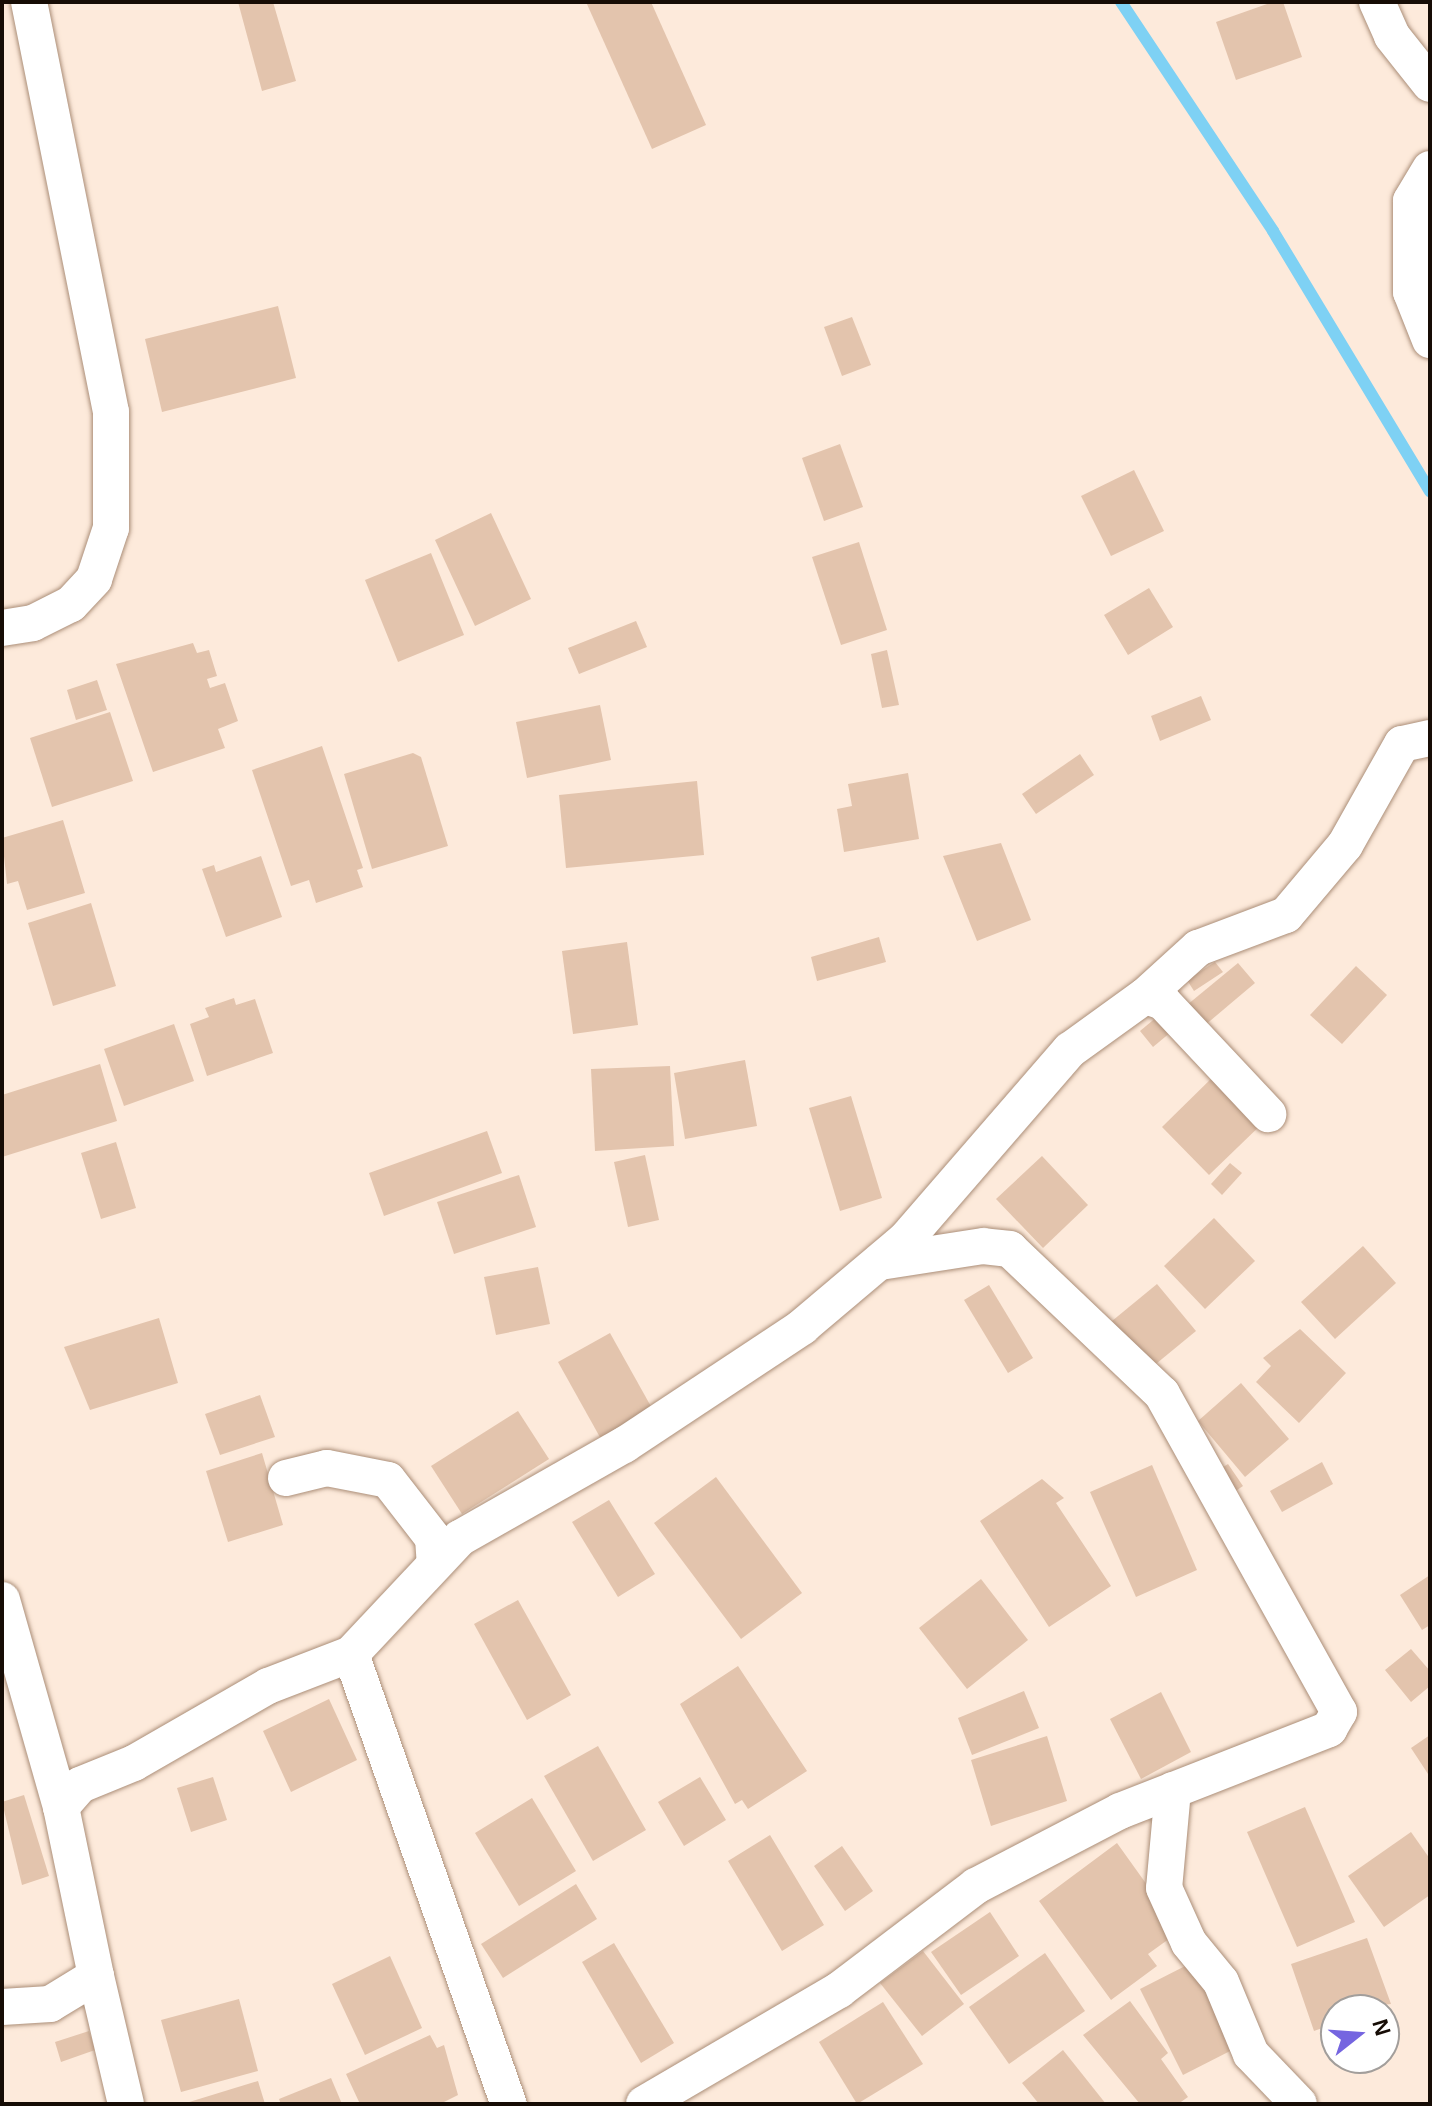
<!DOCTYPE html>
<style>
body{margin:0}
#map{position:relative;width:1432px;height:2106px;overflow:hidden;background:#fdeadb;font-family:Arial,sans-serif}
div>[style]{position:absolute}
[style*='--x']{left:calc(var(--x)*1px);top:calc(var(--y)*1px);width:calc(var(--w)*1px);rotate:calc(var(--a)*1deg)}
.stream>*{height:12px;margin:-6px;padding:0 6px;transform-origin:6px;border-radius:6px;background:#7ed1f4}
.building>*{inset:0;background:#e3c4ad}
.roads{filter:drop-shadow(0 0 2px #ab8e78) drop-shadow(0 0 2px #ab8e78)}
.minor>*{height:36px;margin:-18px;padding:0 18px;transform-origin:18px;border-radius:18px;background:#fff}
span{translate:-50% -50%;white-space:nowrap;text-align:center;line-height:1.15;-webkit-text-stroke:8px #fff;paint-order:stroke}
.frame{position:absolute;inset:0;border:4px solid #160c05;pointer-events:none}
.north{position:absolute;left:1320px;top:1994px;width:80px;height:80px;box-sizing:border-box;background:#fff;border:2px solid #a29e9b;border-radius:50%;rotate:73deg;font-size:22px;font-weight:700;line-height:32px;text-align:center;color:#160c05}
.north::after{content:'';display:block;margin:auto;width:28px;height:36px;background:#7565e0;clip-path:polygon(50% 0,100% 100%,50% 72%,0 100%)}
</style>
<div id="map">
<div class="stream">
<i style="--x:1121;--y:2;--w:275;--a:56.4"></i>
<i style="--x:1273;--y:231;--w:304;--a:58.9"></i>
</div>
<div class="building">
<i style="clip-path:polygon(238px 2px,273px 2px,296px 81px,262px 91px)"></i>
<i style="clip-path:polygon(586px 2px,651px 2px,706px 125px,652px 149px)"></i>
<i style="clip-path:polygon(1273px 2px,1283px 2px,1302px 57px,1236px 80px,1216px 22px)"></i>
<i style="clip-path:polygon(278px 306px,296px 378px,162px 412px,145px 339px)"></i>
<i style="clip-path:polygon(852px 317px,871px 365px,842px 376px,824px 327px)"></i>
<i style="clip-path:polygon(840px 444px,863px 507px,824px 521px,802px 458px)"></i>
<i style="clip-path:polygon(1134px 470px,1164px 531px,1111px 556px,1081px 496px)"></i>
<i style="clip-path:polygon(491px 513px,531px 599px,475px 626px,435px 540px)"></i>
<i style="clip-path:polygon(859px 542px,887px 630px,841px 645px,812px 557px)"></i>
<i style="clip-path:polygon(431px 553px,464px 635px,398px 662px,365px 580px)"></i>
<i style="clip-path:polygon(1149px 588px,1173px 627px,1128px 655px,1104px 615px)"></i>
<i style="clip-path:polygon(636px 621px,647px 647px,579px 674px,568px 648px)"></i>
<i style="clip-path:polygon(193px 643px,197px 653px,209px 650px,217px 676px,207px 679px,210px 688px,225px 683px,238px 721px,218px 729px,225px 748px,153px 772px,116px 664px)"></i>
<i style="clip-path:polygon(887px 650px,899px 705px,882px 708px,871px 654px)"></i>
<i style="clip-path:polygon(97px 680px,107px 710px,76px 720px,67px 690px)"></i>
<i style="clip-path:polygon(1201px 696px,1211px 720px,1160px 741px,1151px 716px)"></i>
<i style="clip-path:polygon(600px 705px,611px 760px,527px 778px,516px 722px)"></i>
<i style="clip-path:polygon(110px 712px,133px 781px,52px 807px,30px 738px)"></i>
<i style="clip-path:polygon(322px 746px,363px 868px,357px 870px,363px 887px,316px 903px,309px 880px,291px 886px,252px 770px)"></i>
<i style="clip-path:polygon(413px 753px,421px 757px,448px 846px,372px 869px,344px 774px)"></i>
<i style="clip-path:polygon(1080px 754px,1094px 775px,1036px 814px,1022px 794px)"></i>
<i style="clip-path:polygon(908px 773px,919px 839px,844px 852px,837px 809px,852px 806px,848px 784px)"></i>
<i style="clip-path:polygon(697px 781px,704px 855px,566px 868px,559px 795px)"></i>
<i style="clip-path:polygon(63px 820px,85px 893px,27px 910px,18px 881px,7px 884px,2px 838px)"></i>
<i style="clip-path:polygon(1001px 843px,1031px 920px,977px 941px,943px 856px)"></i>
<i style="clip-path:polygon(261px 856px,282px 917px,226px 937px,202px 869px,214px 865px,216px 872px)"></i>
<i style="clip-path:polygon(91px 903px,116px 986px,53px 1006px,28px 923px)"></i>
<i style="clip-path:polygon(879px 937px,886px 962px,817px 981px,811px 957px)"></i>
<i style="clip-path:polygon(627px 942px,638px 1025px,573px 1034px,562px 951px)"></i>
<i style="clip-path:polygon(1215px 962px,1223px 972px,1194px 991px,1187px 980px)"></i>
<i style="clip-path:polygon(1238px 963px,1255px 983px,1204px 1026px,1187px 1005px)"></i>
<i style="clip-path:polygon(1356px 966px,1387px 995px,1342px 1044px,1310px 1015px)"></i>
<i style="clip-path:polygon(234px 998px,236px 1005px,255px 999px,273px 1053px,207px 1076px,190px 1024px,209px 1017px,205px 1008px)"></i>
<i style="clip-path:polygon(1164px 1011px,1177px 1027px,1153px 1047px,1140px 1031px)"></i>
<i style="clip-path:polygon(174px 1024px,194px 1081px,124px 1106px,104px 1049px)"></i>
<i style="clip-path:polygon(745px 1060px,757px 1126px,685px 1139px,674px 1073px)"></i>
<i style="clip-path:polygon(100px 1064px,117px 1121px,2px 1157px,2px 1095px)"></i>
<i style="clip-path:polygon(670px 1066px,674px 1146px,595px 1151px,591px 1069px)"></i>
<i style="clip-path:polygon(1220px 1070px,1267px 1119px,1209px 1175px,1162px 1127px)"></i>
<i style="clip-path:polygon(851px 1096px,882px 1198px,840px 1211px,809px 1108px)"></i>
<i style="clip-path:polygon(487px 1131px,502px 1173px,384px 1216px,369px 1173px)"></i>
<i style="clip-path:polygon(116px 1142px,136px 1208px,101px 1219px,81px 1153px)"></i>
<i style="clip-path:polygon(645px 1155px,659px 1220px,628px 1227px,614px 1162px)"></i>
<i style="clip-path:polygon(1042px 1156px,1088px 1205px,1043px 1248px,996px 1199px)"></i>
<i style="clip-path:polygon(1230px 1163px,1242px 1173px,1222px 1195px,1211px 1184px)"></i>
<i style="clip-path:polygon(519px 1175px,536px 1227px,454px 1254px,437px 1202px)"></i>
<i style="clip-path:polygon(1214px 1218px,1255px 1261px,1205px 1309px,1164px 1266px)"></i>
<i style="clip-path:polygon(1363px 1246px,1396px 1283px,1335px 1339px,1301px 1302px)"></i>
<i style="clip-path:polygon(538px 1267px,550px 1324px,496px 1335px,484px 1277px)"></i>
<i style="clip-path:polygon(1157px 1284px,1196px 1331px,1151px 1368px,1112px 1321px)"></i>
<i style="clip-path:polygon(989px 1285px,1033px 1358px,1008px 1373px,964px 1300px)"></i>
<i style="clip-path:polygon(159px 1318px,178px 1383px,90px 1410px,64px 1347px)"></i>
<i style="clip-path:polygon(1300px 1329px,1346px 1373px,1299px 1423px,1256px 1382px,1271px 1366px,1263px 1358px)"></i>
<i style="clip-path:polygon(610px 1333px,658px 1419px,606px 1448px,558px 1362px)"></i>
<i style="clip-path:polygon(1241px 1383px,1289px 1439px,1245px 1477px,1198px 1421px)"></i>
<i style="clip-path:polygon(260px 1395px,275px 1437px,220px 1455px,205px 1414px)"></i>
<i style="clip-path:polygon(518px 1411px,549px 1459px,462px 1514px,431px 1466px)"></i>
<i style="clip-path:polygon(262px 1453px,283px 1525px,228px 1542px,206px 1471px)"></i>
<i style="clip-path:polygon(1322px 1462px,1333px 1484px,1282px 1512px,1270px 1491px)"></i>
<i style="clip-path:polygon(1228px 1464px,1243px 1486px,1227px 1497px,1212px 1474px)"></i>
<i style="clip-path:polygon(1152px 1465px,1197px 1570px,1136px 1597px,1090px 1492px)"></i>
<i style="clip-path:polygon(716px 1477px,802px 1593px,741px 1639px,654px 1523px)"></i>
<i style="clip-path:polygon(1042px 1479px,1064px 1498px,1056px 1503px,1111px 1586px,1049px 1627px,980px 1521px)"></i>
<i style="clip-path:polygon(609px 1500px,655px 1574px,618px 1597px,572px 1522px)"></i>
<i style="clip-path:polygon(1430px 1575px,1430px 1625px,1422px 1630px,1400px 1595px)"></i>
<i style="clip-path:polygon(981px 1579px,1028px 1640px,967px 1689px,919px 1628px)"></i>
<i style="clip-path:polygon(518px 1600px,571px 1695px,527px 1720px,474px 1624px)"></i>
<i style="clip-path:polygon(1411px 1649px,1430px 1671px,1430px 1686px,1411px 1702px,1385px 1670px)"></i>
<i style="clip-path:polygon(738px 1666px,807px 1771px,748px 1809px,742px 1800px,735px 1804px,680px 1704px)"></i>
<i style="clip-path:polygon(1024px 1691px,1039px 1728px,972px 1755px,958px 1718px)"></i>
<i style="clip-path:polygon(1161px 1692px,1191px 1752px,1141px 1779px,1110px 1719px)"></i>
<i style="clip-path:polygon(329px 1699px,357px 1760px,291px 1792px,263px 1731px)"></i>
<i style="clip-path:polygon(1430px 1735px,1430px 1777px,1411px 1748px)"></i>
<i style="clip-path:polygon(1047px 1736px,1067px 1801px,991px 1826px,971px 1760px)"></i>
<i style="clip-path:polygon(598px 1746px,646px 1830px,593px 1861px,544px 1776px)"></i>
<i style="clip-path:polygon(213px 1777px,227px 1820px,191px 1832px,177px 1788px)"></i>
<i style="clip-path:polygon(700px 1777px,726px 1820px,684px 1846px,658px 1802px)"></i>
<i style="clip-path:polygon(24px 1795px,49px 1876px,22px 1885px,2px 1802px)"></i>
<i style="clip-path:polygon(532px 1798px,576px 1871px,519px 1906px,475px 1833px)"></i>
<i style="clip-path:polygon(1305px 1807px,1355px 1922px,1297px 1947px,1247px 1832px)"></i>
<i style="clip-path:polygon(1411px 1832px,1430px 1859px,1430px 1895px,1384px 1927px,1348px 1876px)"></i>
<i style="clip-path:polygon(770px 1835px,824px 1925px,782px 1951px,728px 1861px)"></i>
<i style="clip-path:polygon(1117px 1843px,1180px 1931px,1148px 1954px,1157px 1966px,1111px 2000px,1039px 1901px)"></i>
<i style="clip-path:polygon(842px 1846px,873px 1891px,845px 1911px,814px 1866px)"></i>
<i style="clip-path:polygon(576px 1884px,597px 1919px,503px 1978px,481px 1944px)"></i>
<i style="clip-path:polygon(990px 1912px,1019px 1956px,961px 1995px,931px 1952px)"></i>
<i style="clip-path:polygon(1367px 1938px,1391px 2004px,1336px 2010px,1336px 2023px,1314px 2031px,1291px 1964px)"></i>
<i style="clip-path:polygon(614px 1943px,674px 2043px,641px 2063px,582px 1962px)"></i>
<i style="clip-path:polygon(923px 1951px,964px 2004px,922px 2036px,880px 1983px)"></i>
<i style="clip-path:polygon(1045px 1953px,1085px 2011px,1009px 2064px,969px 2007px)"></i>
<i style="clip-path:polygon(390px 1956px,422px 2028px,365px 2055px,332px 1984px)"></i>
<i style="clip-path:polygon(1195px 1961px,1238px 2047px,1183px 2075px,1140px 1989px)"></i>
<i style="clip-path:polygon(239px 1999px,258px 2071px,181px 2092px,161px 2020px)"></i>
<i style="clip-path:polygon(1130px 2001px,1168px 2053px,1161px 2059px,1188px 2097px,1178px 2104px,1140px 2104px,1083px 2035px)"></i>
<i style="clip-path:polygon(883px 2002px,923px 2064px,857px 2104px,819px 2042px)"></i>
<i style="clip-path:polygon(89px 2031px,95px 2050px,61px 2062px,55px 2042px)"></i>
<i style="clip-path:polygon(430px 2035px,437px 2048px,444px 2045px,458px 2095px,440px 2104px,360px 2104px,346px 2074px)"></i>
<i style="clip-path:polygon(1063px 2050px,1106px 2104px,1039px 2104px,1022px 2083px)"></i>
<i style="clip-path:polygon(331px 2078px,342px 2104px,281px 2104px,279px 2099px)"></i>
<i style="clip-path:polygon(258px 2081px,265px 2104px,186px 2104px,186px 2103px)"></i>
</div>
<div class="roads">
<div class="minor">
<i style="--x:1377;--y:2;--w:37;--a:66"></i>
<i style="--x:1392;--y:36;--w:61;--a:51.6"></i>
<i style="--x:1430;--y:169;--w:37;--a:121"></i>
<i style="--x:1411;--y:201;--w:91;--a:90"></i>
<i style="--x:1411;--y:292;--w:52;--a:68.4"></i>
<i style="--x:2;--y:628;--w:31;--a:-9"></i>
<i style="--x:33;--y:623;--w:42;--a:-26.6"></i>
<i style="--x:71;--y:604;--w:34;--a:-47"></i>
<i style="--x:94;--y:579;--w:54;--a:-71.6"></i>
<i style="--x:111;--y:528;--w:116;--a:-90"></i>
<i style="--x:111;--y:412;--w:418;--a:-101.3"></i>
<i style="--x:1145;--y:996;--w:72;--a:-42.2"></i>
<i style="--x:1198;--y:948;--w:94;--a:-20.6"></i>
<i style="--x:1286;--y:915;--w:92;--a:-49.9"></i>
<i style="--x:1345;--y:845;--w:116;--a:-60.6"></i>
<i style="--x:1402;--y:744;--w:29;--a:-12"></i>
<i style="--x:286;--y:1478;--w:42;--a:-13.7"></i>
<i style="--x:327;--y:1468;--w:62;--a:11.1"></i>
<i style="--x:388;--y:1480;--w:73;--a:52.2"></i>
<i style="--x:433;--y:1538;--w:26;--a:86"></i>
<i style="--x:2;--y:1600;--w:215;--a:74.1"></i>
<i style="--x:61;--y:1807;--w:173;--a:78.3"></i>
<i style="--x:96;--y:1976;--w:54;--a:148.7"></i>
<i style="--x:50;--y:2004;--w:48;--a:176.4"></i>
<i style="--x:351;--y:1654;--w:477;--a:70.7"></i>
<i style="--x:1173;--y:1790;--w:98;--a:95.2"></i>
<i style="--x:1164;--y:1888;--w:60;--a:65.6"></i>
<i style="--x:1189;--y:1943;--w:50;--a:50.6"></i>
<i style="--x:1221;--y:1982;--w:78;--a:67.4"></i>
<i style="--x:1251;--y:2054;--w:69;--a:46.2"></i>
<i style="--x:61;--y:1807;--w:29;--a:-49"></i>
<i style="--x:80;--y:1785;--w:58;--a:-22.2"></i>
<i style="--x:134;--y:1763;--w:155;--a:-29.9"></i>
<i style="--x:268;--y:1686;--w:89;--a:-21.1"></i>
<i style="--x:351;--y:1654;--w:159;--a:-46.8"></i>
<i style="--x:460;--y:1538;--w:189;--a:-29.6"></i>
<i style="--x:624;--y:1445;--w:214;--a:-33.5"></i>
<i style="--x:802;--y:1327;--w:136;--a:-40.2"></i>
<i style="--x:906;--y:1239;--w:250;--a:-49.1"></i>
<i style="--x:1070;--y:1050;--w:92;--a:-35.8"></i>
<i style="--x:1145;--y:996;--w:19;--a:18"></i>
<i style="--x:1163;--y:1002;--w:154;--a:46.8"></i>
<i style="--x:96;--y:1976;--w:131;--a:76.8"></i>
<i style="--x:644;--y:2104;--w:226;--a:-30.3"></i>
<i style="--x:839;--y:1990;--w:172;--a:-37.2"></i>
<i style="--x:976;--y:1886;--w:162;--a:-27.5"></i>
<i style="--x:1120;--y:1811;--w:225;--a:-21.4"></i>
<i style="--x:1329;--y:1729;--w:20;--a:-60"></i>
<i style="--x:1339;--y:1712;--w:364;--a:-119.1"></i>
<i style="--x:1162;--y:1394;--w:210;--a:-136.4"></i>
<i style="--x:1010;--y:1249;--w:27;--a:-174"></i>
<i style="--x:983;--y:1246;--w:104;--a:171.2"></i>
</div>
</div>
<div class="frame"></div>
<div class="north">N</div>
</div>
